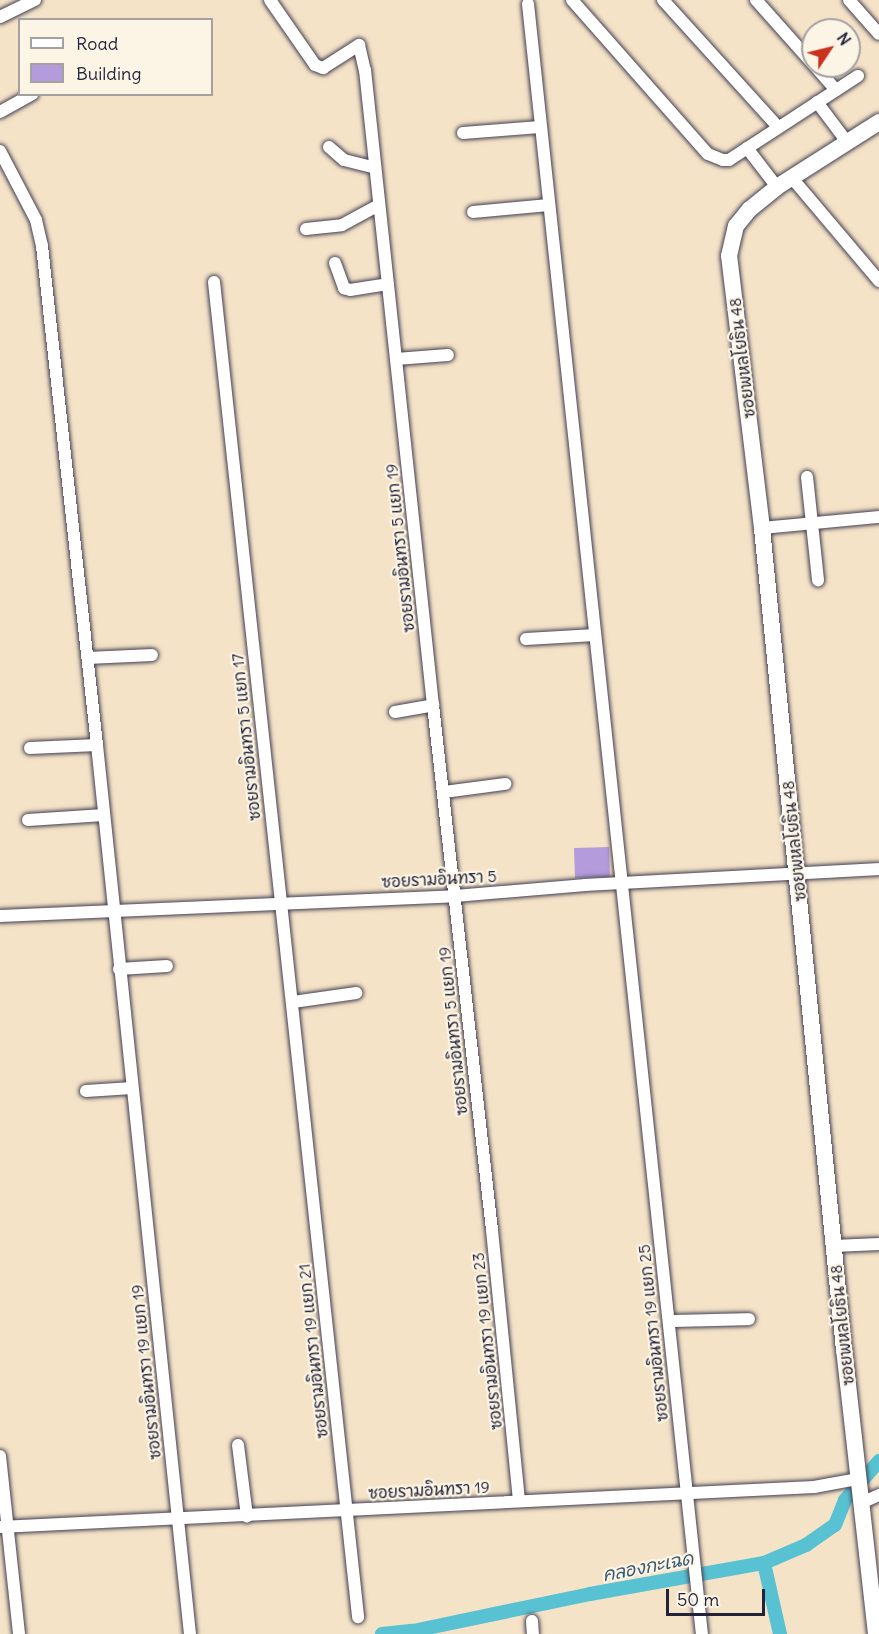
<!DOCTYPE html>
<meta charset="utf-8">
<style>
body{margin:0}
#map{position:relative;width:879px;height:1634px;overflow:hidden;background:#f5e3c8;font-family:Delius,"Playpen Sans Thai",sans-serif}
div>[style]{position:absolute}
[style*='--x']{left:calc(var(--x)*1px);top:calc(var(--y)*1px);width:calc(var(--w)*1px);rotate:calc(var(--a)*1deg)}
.canal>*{height:14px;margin:-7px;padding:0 7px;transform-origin:7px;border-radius:7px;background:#58c2d3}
.building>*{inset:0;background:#b49bdc}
.roads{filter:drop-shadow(0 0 2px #423f50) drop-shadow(0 0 2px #423f50)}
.street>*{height:12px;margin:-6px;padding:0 6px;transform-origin:6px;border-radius:6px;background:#fff}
.secondary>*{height:16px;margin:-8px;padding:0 8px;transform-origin:8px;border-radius:8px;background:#fff}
span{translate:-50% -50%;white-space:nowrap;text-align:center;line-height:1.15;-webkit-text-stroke:4.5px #fcf5e5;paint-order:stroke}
.street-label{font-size:16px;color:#22223b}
.water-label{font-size:18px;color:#355a70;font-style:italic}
.legend{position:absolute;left:18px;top:18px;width:195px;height:78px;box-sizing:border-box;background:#fcf5e5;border:2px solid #a5a1a1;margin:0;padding:8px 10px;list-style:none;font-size:18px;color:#22223b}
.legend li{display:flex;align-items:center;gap:12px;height:30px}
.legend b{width:30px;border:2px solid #a5a1a1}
.north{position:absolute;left:801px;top:18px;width:60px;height:60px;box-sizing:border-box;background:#fcf5e5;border:2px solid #a5a1a1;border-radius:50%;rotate:55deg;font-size:16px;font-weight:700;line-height:24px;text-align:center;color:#22223b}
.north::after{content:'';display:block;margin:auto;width:21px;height:27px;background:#c8321e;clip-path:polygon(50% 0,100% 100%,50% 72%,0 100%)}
.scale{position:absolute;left:666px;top:1589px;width:99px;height:27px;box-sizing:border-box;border:3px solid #22223b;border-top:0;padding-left:8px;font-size:18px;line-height:21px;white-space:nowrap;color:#22223b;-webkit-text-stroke:4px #fcf5e5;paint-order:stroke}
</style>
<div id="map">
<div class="canal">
<i style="--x:764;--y:1563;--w:73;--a:77.3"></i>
<i style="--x:382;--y:1634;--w:31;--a:-6"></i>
<i style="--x:413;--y:1631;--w:181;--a:-11.8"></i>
<i style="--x:590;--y:1594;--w:177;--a:-10.1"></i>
<i style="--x:764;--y:1563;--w:46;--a:-23.2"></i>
<i style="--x:806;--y:1545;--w:35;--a:-35"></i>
<i style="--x:835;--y:1525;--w:27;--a:-68"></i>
<i style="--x:845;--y:1500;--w:52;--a:-48.9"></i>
</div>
<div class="building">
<i style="clip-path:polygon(609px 847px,610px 877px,575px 878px,574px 848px)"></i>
</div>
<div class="roads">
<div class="street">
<i style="--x:270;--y:0;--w:79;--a:55.3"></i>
<i style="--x:315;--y:65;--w:9;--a:21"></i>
<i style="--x:323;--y:68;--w:43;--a:-32.6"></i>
<i style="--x:359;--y:45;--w:26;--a:77"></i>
<i style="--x:365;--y:70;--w:639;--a:83.89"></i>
<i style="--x:433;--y:705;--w:528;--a:83.59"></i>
<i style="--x:492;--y:1230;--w:272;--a:84.3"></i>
<i style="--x:572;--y:0;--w:205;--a:48.6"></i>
<i style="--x:708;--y:154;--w:16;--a:22"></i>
<i style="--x:723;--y:160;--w:6;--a:0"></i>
<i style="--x:729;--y:160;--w:154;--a:-33.1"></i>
<i style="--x:663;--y:0;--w:171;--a:47.8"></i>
<i style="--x:756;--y:0;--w:86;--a:48.3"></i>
<i style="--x:849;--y:0;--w:45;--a:48.6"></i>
<i style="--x:528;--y:4;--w:1639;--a:83.91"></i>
<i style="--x:0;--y:17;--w:39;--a:-26"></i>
<i style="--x:815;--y:66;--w:32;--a:49"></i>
<i style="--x:817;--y:102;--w:50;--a:53.1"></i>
<i style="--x:0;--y:112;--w:37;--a:-29"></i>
<i style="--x:463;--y:133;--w:77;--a:-4.5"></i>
<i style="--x:329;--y:147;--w:20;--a:41"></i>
<i style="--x:344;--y:160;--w:32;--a:14"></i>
<i style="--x:747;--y:148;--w:49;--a:52.4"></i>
<i style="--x:0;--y:151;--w:78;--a:62.4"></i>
<i style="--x:36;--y:220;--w:27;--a:77"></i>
<i style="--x:42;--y:246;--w:502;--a:83.71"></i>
<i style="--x:97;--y:745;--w:894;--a:84.03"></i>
<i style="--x:792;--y:178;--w:135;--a:49.8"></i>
<i style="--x:473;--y:212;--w:76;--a:-5.3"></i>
<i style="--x:306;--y:229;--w:36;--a:-6"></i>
<i style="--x:342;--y:225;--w:42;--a:-28.4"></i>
<i style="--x:335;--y:263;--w:27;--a:70"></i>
<i style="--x:344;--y:288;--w:6;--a:18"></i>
<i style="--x:350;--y:290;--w:38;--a:-9"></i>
<i style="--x:214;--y:282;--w:1343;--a:83.84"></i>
<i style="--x:396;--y:359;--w:52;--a:-4.4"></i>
<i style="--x:807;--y:477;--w:104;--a:83.9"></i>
<i style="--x:762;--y:528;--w:118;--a:-5.4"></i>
<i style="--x:526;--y:639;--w:69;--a:-3.3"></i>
<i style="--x:88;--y:658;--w:64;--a:-2.7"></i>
<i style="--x:395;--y:712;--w:39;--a:-10"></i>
<i style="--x:30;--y:748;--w:67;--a:-2.6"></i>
<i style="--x:444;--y:792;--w:62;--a:-7.5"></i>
<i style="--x:28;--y:820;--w:76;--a:-3.8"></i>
<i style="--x:0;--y:916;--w:455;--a:-2.5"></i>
<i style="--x:455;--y:896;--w:131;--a:-4.8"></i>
<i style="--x:586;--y:885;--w:293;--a:-3.1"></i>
<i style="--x:119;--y:969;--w:48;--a:-3.6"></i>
<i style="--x:293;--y:1002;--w:64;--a:-8.1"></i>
<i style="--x:86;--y:1091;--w:46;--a:-3.7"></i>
<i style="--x:834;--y:1246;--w:45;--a:-2.5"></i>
<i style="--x:669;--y:1321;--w:80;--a:-1.4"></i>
<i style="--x:238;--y:1445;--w:72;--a:82.8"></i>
<i style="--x:0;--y:1456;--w:179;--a:83.9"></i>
<i style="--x:861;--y:1503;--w:20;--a:-24"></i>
<i style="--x:0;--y:1527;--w:815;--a:-2.81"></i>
<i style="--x:814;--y:1487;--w:45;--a:-10.3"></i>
<i style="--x:532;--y:1621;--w:13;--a:86"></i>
</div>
<div class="secondary">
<i style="--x:876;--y:1634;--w:286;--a:-96.4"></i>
<i style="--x:844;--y:1350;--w:826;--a:-95.7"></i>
<i style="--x:762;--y:528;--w:274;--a:-96.9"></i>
<i style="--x:729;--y:256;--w:31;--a:-77"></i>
<i style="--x:736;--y:226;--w:22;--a:-51"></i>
<i style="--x:750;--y:209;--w:35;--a:-39"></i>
<i style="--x:777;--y:187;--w:121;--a:-32.5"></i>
</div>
</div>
<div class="street-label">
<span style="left:742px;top:358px;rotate:-97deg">ซอยพหลโยธิน 48</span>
<span style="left:400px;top:548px;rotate:-96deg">ซอยรามอินทรา 5 แยก 19</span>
<span style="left:246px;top:737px;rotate:-96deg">ซอยรามอินทรา 5 แยก 17</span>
<span style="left:794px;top:841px;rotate:-96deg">ซอยพหลโยธิน 48</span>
<span style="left:439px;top:879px;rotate:-3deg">ซอยรามอินทรา 5</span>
<span style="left:453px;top:1031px;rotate:-96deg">ซอยรามอินทรา 5 แยก 19</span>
<span style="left:842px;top:1325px;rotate:-96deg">ซอยพหลโยธิน 48</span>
<span style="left:653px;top:1333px;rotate:-96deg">ซอยรามอินทรา 19 แยก 25</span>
<span style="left:487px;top:1341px;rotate:-96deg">ซอยรามอินทรา 19 แยก 23</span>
<span style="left:313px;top:1351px;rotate:-96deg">ซอยรามอินทรา 19 แยก 21</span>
<span style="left:146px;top:1372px;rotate:-96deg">ซอยรามอินทรา 19 แยก 19</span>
<span style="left:429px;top:1490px;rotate:-3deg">ซอยรามอินทรา 19</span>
</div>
<div class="water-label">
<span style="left:648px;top:1567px;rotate:-11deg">คลองกะเฉด</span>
</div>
<ul class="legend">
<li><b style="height:8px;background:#fff"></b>Road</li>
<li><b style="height:16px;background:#b49bdc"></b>Building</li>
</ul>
<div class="north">N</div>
<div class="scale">50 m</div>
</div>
